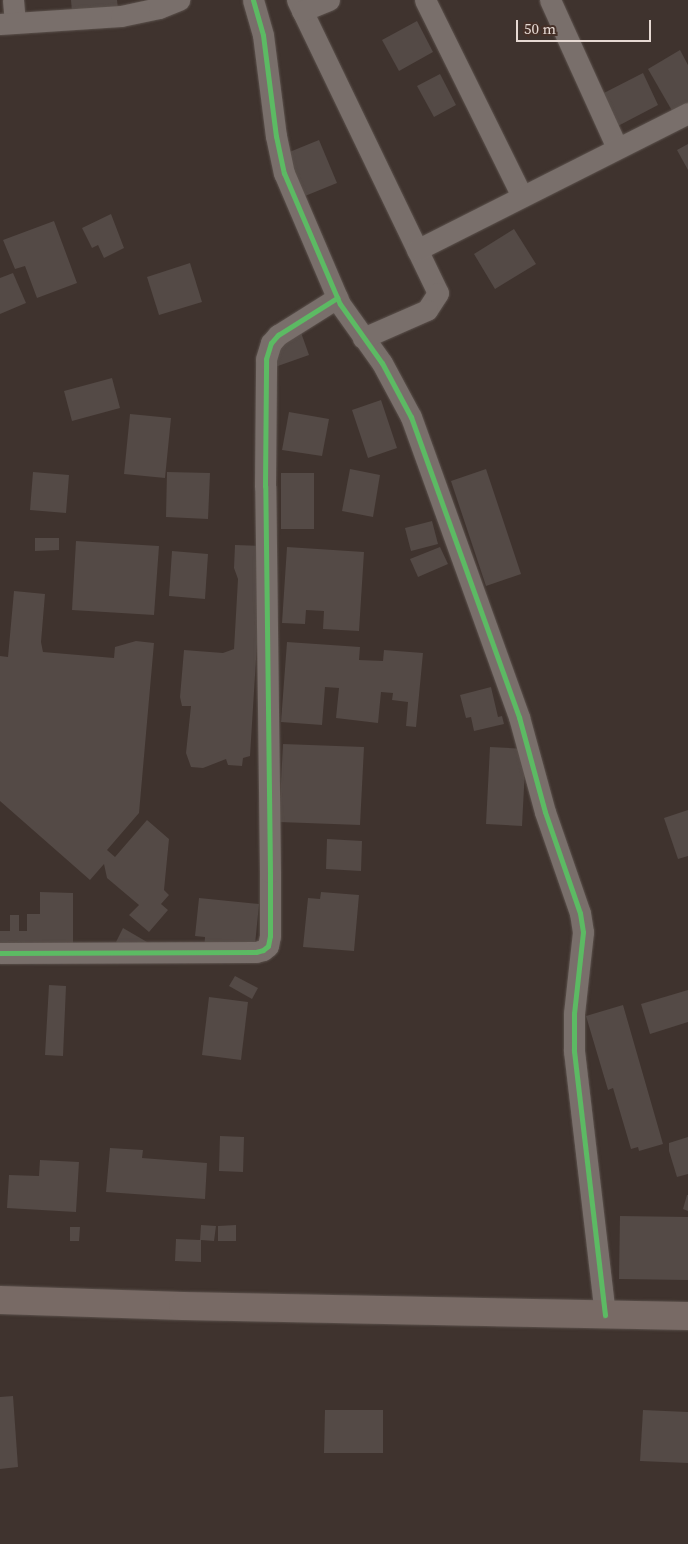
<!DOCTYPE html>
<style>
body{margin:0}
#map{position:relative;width:688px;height:1544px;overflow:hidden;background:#3f332e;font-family:"Source Serif 4",serif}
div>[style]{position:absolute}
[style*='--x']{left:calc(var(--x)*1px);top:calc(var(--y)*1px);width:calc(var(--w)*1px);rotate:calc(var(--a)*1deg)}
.building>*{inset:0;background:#544a46}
.roads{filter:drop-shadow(0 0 1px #5b514c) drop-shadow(0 0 1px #5b514c)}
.street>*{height:21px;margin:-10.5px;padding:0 10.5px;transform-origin:10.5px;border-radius:10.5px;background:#796f6b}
.primary>*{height:28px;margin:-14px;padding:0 14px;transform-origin:14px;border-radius:14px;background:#786a65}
.cycleway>*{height:5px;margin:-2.5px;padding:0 2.5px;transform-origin:2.5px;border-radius:2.5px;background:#5cba63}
span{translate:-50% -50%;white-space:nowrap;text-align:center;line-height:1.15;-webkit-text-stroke:4px #453028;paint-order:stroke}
.scale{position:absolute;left:516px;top:20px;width:135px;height:22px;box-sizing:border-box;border:2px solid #e6d9d3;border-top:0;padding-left:6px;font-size:15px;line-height:18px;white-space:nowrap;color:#e6d9d3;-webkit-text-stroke:4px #453028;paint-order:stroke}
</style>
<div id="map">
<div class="building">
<i style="clip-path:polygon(71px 0,117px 0,118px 8px,72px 12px)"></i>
<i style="clip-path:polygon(417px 21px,433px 52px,399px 71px,382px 40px)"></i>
<i style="clip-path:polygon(680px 50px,688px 65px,688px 125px,682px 128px,648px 69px)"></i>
<i style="clip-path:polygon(643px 73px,658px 105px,616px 127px,600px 95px)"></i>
<i style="clip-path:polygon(440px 74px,456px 105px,434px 117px,417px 86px)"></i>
<i style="clip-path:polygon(319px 140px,337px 183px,305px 196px,287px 153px)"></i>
<i style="clip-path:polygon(688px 144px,688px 170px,677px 150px)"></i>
<i style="clip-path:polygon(111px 214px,124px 248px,104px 258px,98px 245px,92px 248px,82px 228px)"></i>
<i style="clip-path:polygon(54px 221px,77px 283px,37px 298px,25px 266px,15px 269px,3px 240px)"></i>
<i style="clip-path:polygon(514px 229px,536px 264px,495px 289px,474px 254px)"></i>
<i style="clip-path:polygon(190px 263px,202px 302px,159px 315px,147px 277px)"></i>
<i style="clip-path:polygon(13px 273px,26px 303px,0 314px,0 278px)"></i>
<i style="clip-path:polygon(298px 324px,309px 355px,275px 367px,264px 336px)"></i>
<i style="clip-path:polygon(112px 378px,120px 408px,72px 421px,64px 391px)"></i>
<i style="clip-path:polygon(381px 400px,397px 448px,368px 458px,352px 410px)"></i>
<i style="clip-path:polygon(289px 412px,329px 419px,322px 456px,282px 450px)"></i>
<i style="clip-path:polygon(130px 414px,171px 418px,165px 478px,124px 474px)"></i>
<i style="clip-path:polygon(350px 469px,380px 475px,373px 517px,342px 511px)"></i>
<i style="clip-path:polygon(486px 469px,521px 574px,486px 586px,451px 481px)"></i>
<i style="clip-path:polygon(33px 472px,69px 475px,66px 513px,30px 510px)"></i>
<i style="clip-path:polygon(167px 472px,210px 473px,208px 519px,166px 517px)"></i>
<i style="clip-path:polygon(281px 473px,314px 473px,314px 529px,281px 529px)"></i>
<i style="clip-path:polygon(432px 521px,438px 544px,411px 551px,405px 528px)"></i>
<i style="clip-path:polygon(35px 538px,59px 538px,59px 550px,35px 551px)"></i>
<i style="clip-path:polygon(76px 541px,159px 546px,154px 615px,72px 610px)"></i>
<i style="clip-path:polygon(235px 545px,263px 546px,250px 756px,243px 758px,242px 766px,228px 765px,226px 759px,203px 768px,191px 767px,186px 753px,191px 706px,182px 706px,180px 697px,184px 650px,223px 653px,234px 649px,238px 579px,234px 568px)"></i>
<i style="clip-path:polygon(287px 547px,364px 552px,359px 631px,323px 629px,324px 611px,306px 610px,305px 624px,282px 623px)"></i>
<i style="clip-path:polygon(440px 547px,448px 564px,418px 577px,410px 559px)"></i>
<i style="clip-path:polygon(172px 551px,208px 554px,205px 599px,169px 596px)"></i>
<i style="clip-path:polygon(14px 591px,45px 594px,41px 642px,43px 652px,114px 658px,115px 647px,136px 641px,154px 643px,139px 813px,107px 850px,115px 857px,147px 820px,169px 839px,164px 890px,169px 895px,161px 904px,168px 910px,149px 932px,129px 915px,139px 905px,107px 878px,104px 864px,90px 880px,0 801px,0 656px,8px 657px)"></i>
<i style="clip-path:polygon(287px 642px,360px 647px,359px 660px,383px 661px,384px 650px,423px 653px,416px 727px,406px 726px,408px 702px,392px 700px,393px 693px,381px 692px,378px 723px,336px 718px,339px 688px,325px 687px,322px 725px,281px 722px)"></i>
<i style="clip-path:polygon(491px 687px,498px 717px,502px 716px,504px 724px,474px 731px,471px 717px,466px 718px,460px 695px)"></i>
<i style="clip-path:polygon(283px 744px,364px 747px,360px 825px,279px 822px)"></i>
<i style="clip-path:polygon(490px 747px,526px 749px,522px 826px,486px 824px)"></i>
<i style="clip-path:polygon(688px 810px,688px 856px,678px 859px,664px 818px)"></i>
<i style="clip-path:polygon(327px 839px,362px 841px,361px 871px,326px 869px)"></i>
<i style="clip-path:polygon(40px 892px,73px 893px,73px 958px,0 957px,0 931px,10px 931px,10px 915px,19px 915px,19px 931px,27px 931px,27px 914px,40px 914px)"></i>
<i style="clip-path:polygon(321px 892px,359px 895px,354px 951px,303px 947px,308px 898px,320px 899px)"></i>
<i style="clip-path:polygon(199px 898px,259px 904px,254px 955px,204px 951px,205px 937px,195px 936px)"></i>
<i style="clip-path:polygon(123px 928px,147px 942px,139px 955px,116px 942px)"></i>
<i style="clip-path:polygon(235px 976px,258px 988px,252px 999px,229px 986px)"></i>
<i style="clip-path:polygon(49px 985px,66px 986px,63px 1056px,45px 1055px)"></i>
<i style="clip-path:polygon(688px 990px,688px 1022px,650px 1034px,641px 1004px)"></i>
<i style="clip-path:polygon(209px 997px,248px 1002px,241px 1060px,202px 1055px)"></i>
<i style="clip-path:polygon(623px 1005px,663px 1144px,639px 1151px,638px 1147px,631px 1149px,613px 1088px,608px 1090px,586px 1016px)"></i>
<i style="clip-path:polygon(220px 1136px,244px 1137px,243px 1172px,219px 1171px)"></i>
<i style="clip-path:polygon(688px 1137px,688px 1174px,677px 1177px,669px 1151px,669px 1143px)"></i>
<i style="clip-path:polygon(110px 1148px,143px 1150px,142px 1158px,207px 1163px,205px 1199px,106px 1192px)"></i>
<i style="clip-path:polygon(40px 1160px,79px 1162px,76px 1212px,7px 1208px,9px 1175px,39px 1176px)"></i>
<i style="clip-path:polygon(687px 1195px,688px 1195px,688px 1211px,683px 1209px)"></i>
<i style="clip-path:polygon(620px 1216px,688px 1217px,688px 1280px,619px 1279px)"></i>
<i style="clip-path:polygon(201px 1225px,216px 1226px,214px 1241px,201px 1240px,201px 1262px,175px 1261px,176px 1239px,200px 1240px)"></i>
<i style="clip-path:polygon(236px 1225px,236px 1241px,218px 1241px,218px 1226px)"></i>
<i style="clip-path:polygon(70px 1227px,80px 1227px,79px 1241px,70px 1241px)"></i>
<i style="clip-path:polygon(13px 1396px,18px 1467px,0 1469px,0 1397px)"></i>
<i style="clip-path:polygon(325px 1410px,383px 1410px,383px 1453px,324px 1453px)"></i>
<i style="clip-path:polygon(643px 1410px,688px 1412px,688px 1463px,640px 1461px)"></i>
</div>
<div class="roads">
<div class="street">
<i style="--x:13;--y:0;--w:23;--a:85"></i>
<i style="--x:253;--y:0;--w:36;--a:74"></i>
<i style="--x:263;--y:35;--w:102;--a:82.7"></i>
<i style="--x:276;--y:136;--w:38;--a:78"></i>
<i style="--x:284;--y:173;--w:142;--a:66.9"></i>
<i style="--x:340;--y:304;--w:72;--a:54.6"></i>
<i style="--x:382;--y:363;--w:61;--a:61.8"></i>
<i style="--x:411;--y:417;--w:319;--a:70.2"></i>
<i style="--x:519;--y:717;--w:98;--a:74.7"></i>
<i style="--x:545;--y:812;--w:107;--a:70.9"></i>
<i style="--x:580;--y:913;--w:19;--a:81"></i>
<i style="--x:583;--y:932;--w:81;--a:96.3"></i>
<i style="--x:574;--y:1013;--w:38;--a:90"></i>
<i style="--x:574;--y:1051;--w:266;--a:83.3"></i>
<i style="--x:297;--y:0;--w:325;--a:64.3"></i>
<i style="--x:438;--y:293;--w:20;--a:123"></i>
<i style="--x:427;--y:310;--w:70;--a:156.4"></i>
<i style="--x:425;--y:0;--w:219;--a:63.7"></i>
<i style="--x:550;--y:0;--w:162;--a:65.6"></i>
<i style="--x:302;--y:11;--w:29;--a:-22"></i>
<i style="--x:0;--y:24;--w:121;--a:-3.8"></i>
<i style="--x:121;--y:16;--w:39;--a:-12"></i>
<i style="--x:159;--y:8;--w:22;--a:-22"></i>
<i style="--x:417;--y:250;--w:304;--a:-26.8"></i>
<i style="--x:0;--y:953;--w:256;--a:-0.2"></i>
<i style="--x:256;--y:952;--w:7;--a:-16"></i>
<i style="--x:263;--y:950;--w:6;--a:-39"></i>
<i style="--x:268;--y:946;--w:10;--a:-79"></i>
<i style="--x:270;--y:936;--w:64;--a:-90"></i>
<i style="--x:270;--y:872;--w:386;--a:-90.7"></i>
<i style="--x:265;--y:486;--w:127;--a:-89.5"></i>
<i style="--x:266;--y:359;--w:17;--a:-73"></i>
<i style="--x:271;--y:343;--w:11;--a:-49"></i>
<i style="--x:278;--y:335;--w:70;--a:-32.1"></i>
</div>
<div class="primary">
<i style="--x:0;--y:1300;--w:183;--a:1.9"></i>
<i style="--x:183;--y:1306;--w:505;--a:1.13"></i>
</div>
</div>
<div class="cycleway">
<i style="--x:253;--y:0;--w:36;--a:74"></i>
<i style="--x:263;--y:35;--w:102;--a:82.7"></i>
<i style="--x:276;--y:136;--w:38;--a:78"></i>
<i style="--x:284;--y:173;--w:142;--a:66.9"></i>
<i style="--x:340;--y:304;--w:72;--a:54.6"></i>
<i style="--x:382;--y:363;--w:61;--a:61.8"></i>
<i style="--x:411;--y:417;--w:319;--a:70.2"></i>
<i style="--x:519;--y:717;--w:98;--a:74.7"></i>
<i style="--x:545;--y:812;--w:107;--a:70.9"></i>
<i style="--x:580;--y:913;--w:19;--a:81"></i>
<i style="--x:583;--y:932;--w:81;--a:96.3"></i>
<i style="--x:574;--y:1013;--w:38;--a:90"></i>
<i style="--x:574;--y:1051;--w:266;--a:83.3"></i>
<i style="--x:0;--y:953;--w:256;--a:-0.2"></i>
<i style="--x:256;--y:952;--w:7;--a:-16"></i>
<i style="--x:263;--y:950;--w:6;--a:-39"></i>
<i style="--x:268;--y:946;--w:10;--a:-79"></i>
<i style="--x:270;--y:936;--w:64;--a:-90"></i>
<i style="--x:270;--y:872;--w:386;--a:-90.7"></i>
<i style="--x:265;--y:486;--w:127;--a:-89.5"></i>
<i style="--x:266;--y:359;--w:17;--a:-73"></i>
<i style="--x:271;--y:343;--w:11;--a:-49"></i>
<i style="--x:278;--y:335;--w:70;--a:-32.1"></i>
</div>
<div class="scale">50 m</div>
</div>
